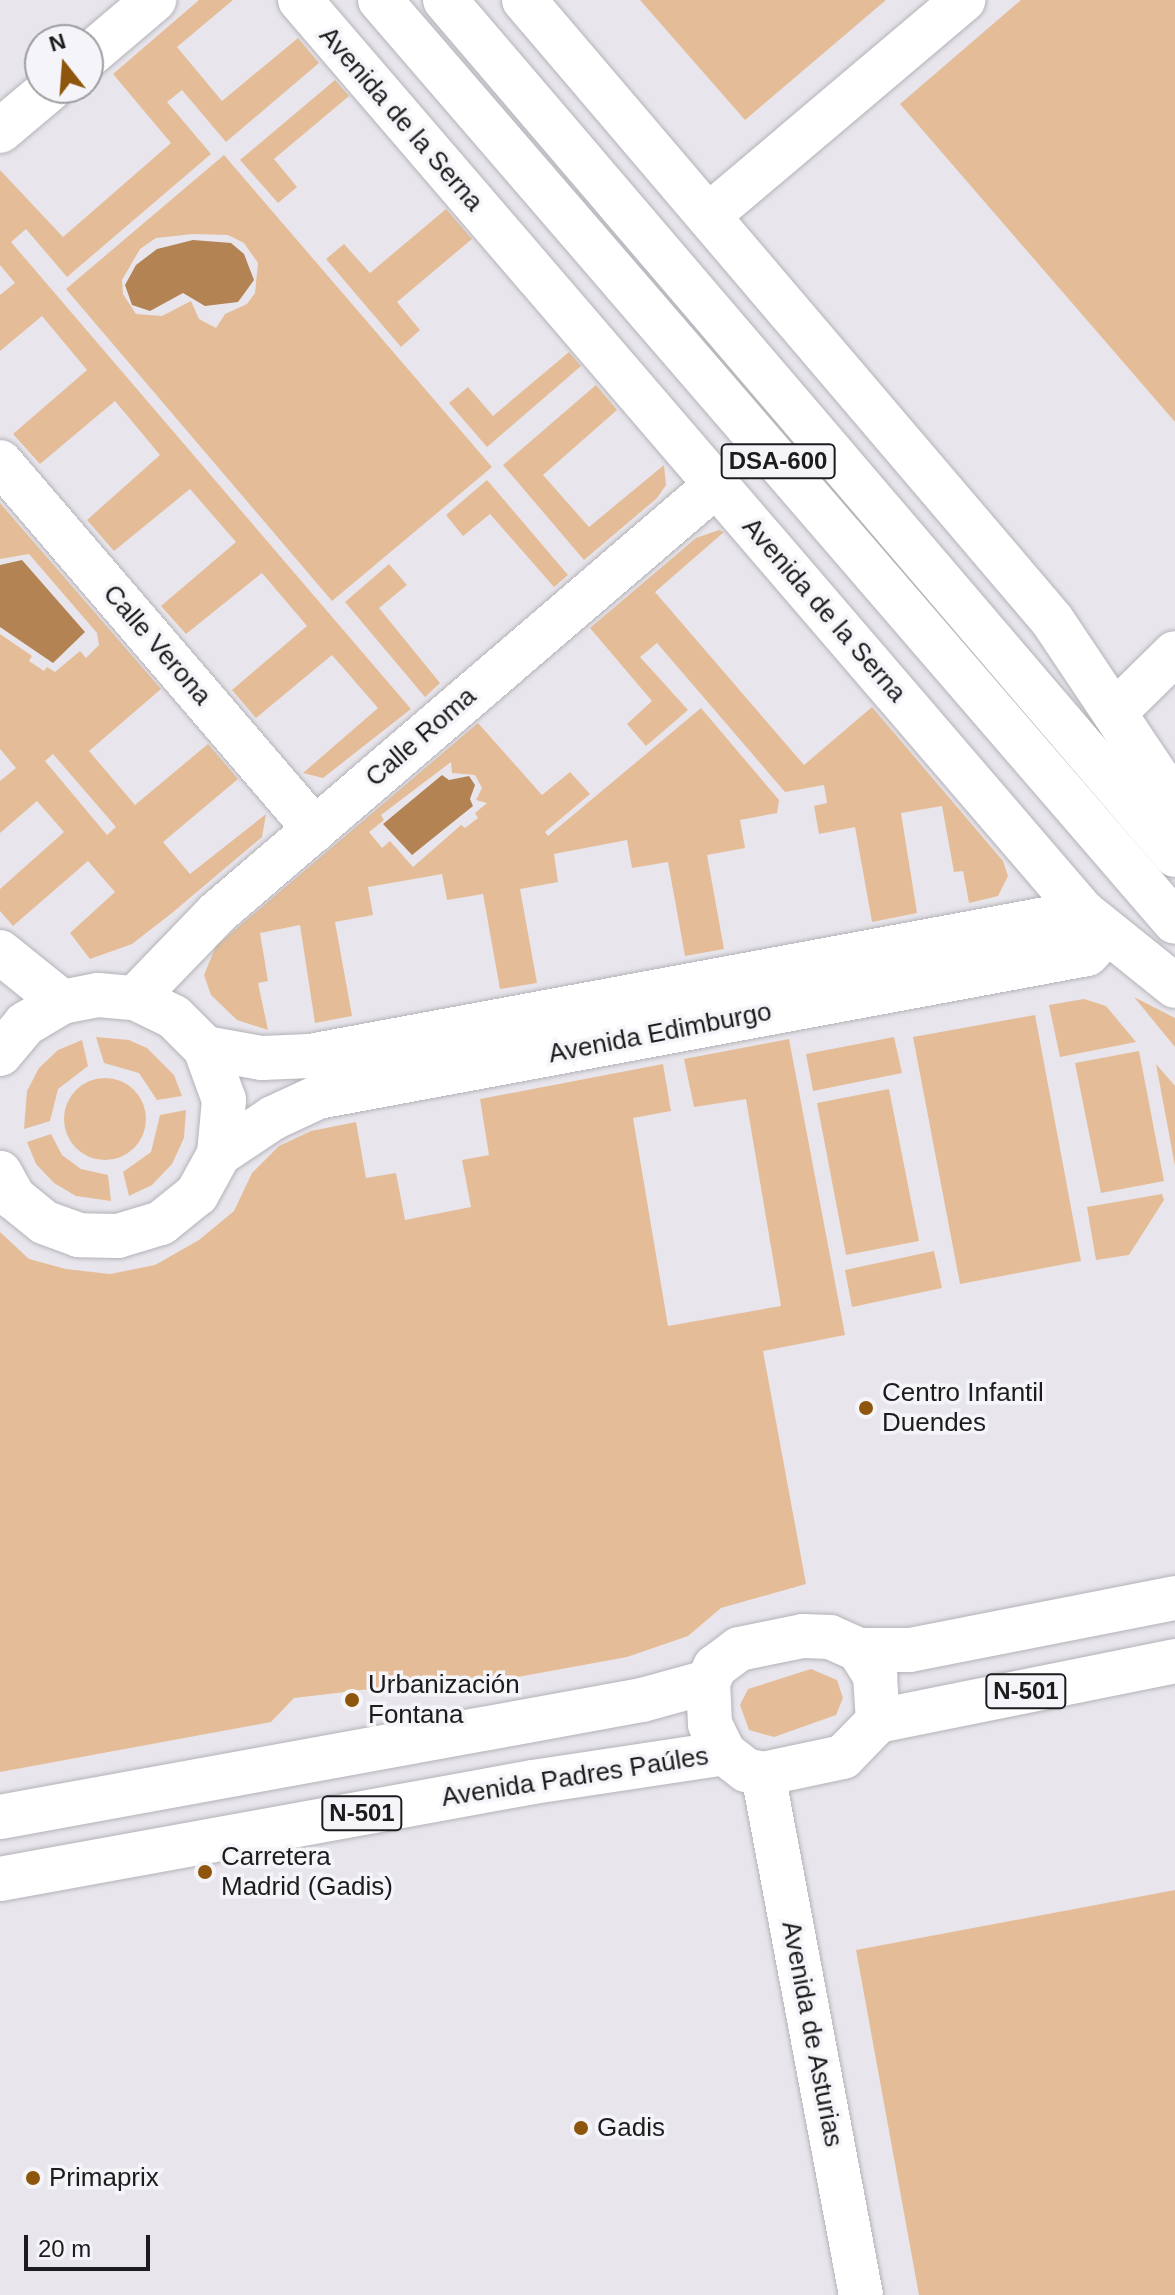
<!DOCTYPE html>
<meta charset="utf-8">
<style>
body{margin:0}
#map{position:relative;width:1175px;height:2295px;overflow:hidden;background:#e8e6ec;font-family:Arial,sans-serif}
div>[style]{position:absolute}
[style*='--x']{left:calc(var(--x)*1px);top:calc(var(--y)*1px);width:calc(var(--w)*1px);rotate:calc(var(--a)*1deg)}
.green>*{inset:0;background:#e4bd98}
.round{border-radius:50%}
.water>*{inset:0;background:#b38354}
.roads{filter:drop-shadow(0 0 2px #b4b2b8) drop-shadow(0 0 2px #b4b2b8)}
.minor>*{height:44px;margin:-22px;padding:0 22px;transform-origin:22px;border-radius:22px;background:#fff}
.major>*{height:44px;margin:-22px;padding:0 22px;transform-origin:22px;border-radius:22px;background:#fff}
.highway>*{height:44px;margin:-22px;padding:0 22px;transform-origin:22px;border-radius:22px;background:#fff}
.dots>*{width:22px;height:22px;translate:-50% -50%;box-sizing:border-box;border:4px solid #f5f4f9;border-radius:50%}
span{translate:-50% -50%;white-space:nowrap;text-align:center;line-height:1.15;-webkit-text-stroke:7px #f5f4f9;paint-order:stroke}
.shield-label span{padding:2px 6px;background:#f5f4f9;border:2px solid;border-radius:6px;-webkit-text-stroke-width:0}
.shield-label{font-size:24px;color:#1c1b1d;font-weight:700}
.street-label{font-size:26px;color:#1c1b1d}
.poi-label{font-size:26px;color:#1c1b1d}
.left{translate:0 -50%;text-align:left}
.north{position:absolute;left:24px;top:24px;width:80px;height:80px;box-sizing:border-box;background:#f5f4f9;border:2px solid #9e9da1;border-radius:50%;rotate:343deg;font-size:22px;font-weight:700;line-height:32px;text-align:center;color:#1c1b1d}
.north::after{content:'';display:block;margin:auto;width:28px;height:36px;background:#8e560d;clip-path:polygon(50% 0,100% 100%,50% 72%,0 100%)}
.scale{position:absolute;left:24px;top:2235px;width:126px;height:36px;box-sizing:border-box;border:4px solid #1c1b1d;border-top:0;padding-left:10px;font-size:24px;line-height:28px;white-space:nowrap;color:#1c1b1d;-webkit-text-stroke:6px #f5f4f9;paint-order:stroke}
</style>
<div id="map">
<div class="green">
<i style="clip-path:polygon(199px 0,233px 0,177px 47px,222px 101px,298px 38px,319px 63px,226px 142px,182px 90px,167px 102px,211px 154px,67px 277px,26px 229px,11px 242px,411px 709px,323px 778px,303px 773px,378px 708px,332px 655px,256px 718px,232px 690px,307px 626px,262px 573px,186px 634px,161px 606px,236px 542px,190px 489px,114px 551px,87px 520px,160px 455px,115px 401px,40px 464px,13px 434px,87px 370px,42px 316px,0 351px,0 295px,15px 283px,0 265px,0 170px,63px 237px,171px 143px,113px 74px)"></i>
<i style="clip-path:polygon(640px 0,886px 0,745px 120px)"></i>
<i style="clip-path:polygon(1021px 0,1175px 0,1175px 422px,900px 104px)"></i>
<i style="clip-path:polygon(335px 80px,349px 96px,274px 159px,297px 187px,278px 203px,240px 160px)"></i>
<i style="clip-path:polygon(evenodd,224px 155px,492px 467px,332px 601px,66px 289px,224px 155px,193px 234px,228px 235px,244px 243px,258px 263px,255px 293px,247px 304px,225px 314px,216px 328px,199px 319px,191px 301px,162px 316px,136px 314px,123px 294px,122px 280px,140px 249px,156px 238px,193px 234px)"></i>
<i style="clip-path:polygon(446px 209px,472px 239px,397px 302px,420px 330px,401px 347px,326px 259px,344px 244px,370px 273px)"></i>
<i style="clip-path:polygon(569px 352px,581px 366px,487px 447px,449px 403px,468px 387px,493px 416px)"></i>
<i style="clip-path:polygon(596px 385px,617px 410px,543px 475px,589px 527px,664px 465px,666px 485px,657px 498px,584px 560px,503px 465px)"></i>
<i style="clip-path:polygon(487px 480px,568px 575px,554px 587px,490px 514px,463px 536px,446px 515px)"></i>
<i style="clip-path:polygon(evenodd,0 503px,161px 689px,89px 751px,135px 805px,208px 744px,238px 779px,163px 842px,190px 874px,266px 814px,262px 837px,172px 913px,132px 944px,90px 959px,70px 933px,115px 892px,88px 861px,13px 926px,0 911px,0 889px,64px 832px,37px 801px,0 833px,0 781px,16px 768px,0 749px,0 634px,32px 656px,29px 661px,44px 671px,47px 667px,55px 672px,80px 651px,86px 658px,99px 645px,97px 633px,29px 554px,0 559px,0 503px,53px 754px,116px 827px,107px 835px,45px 761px,53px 754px)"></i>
<i style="clip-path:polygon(719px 530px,724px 532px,655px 592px,804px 765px,872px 707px,1003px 861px,1008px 876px,998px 896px,969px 903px,963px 871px,954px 872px,942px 806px,901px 813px,917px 913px,872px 922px,855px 827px,819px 834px,814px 806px,827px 803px,824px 785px,785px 792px,657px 643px,640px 657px,688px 710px,646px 746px,627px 724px,652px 701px,590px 628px,696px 538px)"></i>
<i style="clip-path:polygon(389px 564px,407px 585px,379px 608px,440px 683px,425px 697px,345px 602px)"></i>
<i style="clip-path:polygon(evenodd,701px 708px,779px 800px,777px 813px,740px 820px,745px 848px,707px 855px,724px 949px,685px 956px,668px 862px,632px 868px,627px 840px,554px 854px,558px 882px,520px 889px,537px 983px,500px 989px,483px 894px,447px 900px,442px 874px,368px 887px,373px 915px,335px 922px,352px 1016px,315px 1023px,300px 925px,260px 933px,268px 981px,258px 983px,268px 1030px,237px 1020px,211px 995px,204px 975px,216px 946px,478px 723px,542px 795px,570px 772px,590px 794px,545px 832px,548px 836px,701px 708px,451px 762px,452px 773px,475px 775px,482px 788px,476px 800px,487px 803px,475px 813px,478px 818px,465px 828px,461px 825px,413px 867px,390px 841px,382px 848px,369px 832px,384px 820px,381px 815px,451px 762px)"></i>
<i style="clip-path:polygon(1134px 997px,1175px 1018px,1175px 1047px)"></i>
<i style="clip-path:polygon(1084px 999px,1106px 1006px,1136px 1042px,1060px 1057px,1049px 1005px)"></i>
<i style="clip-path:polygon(1035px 1015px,1081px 1261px,960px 1284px,913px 1037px)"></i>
<i style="clip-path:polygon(96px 1037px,129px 1040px,147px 1048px,174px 1075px,182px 1096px,157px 1100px,139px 1073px,104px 1063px)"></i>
<i style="clip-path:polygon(894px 1037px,902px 1073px,813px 1091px,806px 1054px)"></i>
<i style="clip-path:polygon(789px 1039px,845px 1335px,763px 1351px,806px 1584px,721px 1608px,688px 1636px,627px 1657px,468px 1686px,438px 1681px,294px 1698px,271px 1722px,0 1772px,0 1232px,29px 1259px,66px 1269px,110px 1274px,155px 1265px,199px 1240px,234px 1211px,252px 1173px,279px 1146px,311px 1131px,356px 1122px,366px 1178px,396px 1173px,405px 1220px,471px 1207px,462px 1160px,489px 1155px,480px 1099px,663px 1064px,671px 1111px,633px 1118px,668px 1326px,781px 1306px,746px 1099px,694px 1107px,684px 1059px)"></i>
<i style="clip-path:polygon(82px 1040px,88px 1066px,58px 1089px,50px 1121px,24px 1129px,27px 1091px,39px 1068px,58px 1050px)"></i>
<i style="clip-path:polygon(1139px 1051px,1164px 1181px,1101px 1193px,1075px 1063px)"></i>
<i style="clip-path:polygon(1156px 1064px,1175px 1086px,1175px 1166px)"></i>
<i class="round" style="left:64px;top:1078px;width:82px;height:82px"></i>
<i style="clip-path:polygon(889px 1089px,919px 1241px,846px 1255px,817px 1103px)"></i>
<i style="clip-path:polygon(186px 1110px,184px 1138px,172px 1164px,152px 1185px,129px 1196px,123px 1172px,151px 1152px,160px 1115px)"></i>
<i style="clip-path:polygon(51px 1134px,62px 1155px,81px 1169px,108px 1175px,111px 1201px,76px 1196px,54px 1183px,36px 1164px,27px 1142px)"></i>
<i style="clip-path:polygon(1162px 1194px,1164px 1200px,1129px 1255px,1096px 1260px,1087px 1207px)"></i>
<i style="clip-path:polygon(934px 1251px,942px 1288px,852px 1307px,845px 1270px)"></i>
<i style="clip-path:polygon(811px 1669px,837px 1680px,843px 1698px,836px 1715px,774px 1737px,749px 1730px,740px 1705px,748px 1689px)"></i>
<i style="clip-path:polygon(1175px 1890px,1175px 2295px,919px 2295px,856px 1950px)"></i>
</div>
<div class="water">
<i style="clip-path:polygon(193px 240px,231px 243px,244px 254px,254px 280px,238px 302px,205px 306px,183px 293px,150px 311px,132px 305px,125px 285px,136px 265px,157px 249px)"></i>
<i style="clip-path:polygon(22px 560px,85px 632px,53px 663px,0 627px,0 565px)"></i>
<i style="clip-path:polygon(442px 775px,449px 780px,469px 776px,475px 785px,470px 799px,473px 806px,412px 855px,383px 824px)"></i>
</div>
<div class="roads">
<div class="minor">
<i style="--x:300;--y:0;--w:1202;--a:49.35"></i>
<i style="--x:1083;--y:912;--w:118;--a:38.8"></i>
<i style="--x:524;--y:0;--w:814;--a:49.58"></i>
<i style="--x:1052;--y:620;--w:221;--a:56.2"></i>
<i style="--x:88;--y:56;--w:87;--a:-40.3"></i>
<i style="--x:0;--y:131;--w:67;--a:-40.1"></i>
<i style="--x:709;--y:215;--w:333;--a:-40.2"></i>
<i style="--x:0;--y:462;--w:484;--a:49.4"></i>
<i style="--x:1117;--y:710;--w:81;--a:-44.5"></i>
<i style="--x:0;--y:952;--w:80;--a:38.9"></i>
<i style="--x:135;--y:998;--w:118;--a:-46"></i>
<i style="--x:217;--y:913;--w:657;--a:-40.62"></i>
<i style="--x:205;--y:1048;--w:58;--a:10"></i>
<i style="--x:262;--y:1058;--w:48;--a:-2.4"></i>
<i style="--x:310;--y:1056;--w:786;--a:-10.55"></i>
<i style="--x:0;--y:1054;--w:39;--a:-50"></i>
<i style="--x:25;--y:1024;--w:43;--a:-30.7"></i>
<i style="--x:62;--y:1002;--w:37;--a:-11"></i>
<i style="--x:98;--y:995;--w:37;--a:5"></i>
<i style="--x:135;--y:998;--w:43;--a:26"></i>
<i style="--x:174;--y:1017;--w:44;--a:45"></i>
<i style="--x:205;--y:1048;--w:55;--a:69.9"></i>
<i style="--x:224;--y:1100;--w:54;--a:95.3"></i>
<i style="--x:219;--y:1154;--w:46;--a:118.8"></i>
<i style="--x:197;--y:1194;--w:46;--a:141.1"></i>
<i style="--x:161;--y:1223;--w:45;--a:163.2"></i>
<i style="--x:118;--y:1236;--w:39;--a:-179"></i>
<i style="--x:79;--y:1235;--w:37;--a:-160"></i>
<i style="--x:44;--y:1222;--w:38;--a:-141"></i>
<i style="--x:14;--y:1198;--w:29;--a:-119"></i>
<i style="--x:219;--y:1154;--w:65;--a:-33.7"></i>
<i style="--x:273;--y:1118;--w:50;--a:-25"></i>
<i style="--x:318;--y:1097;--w:782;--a:-10.53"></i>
<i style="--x:1087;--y:954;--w:29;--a:-46"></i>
<i style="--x:763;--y:1774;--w:530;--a:79.35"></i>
</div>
<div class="major">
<i style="--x:380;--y:0;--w:1217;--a:49.23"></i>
<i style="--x:445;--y:0;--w:1124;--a:49.51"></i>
</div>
<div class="highway">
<i style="--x:803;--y:1636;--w:27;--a:2"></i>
<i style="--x:830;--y:1637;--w:32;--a:24"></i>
<i style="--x:859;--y:1650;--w:31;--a:58"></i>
<i style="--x:875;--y:1676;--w:45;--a:86.2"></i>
<i style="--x:878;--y:1721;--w:50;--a:134.2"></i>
<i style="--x:843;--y:1757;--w:82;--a:168"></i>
<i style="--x:763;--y:1774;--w:17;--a:-167"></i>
<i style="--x:746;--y:1770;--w:28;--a:-142"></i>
<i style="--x:724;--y:1753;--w:32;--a:-116"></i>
<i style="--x:710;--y:1724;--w:42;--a:-92.7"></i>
<i style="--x:708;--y:1682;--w:17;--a:-65"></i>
<i style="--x:715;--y:1667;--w:30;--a:-37"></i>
<i style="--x:739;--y:1649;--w:65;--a:-11.5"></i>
<i style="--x:859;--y:1650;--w:51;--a:0"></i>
<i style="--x:910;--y:1650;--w:270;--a:-11.1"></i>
<i style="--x:878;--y:1721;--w:303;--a:-11.4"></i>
<i style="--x:0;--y:1817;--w:653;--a:-10.33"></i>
<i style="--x:642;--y:1700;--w:68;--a:-15.3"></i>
<i style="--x:0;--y:1879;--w:542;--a:-10.31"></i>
<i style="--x:533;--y:1782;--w:193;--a:-8.6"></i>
</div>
</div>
<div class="dots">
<i style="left:866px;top:1408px;background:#8e560d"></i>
<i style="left:352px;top:1700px;background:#8e560d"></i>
<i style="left:205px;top:1872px;background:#8e560d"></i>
<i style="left:581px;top:2128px;background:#8e560d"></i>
<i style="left:33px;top:2178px;background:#8e560d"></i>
</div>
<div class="shield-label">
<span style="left:778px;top:461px">DSA-600</span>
<span style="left:1026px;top:1691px">N-501</span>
<span style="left:362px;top:1813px">N-501</span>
</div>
<div class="street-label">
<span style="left:401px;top:119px;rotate:49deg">Avenida de la Serna</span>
<span style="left:824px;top:610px;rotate:49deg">Avenida de la Serna</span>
<span style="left:157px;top:645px;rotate:49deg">Calle Verona</span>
<span style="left:421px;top:737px;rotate:-41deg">Calle Roma</span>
<span style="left:660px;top:1033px;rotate:-11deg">Avenida Edimburgo</span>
<span style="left:575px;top:1777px;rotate:-9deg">Avenida Padres Paúles</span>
<span style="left:812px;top:2034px;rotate:79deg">Avenida de Asturias</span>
</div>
<div class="poi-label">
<span class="left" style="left:882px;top:1408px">Centro Infantil<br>Duendes</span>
<span class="left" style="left:368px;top:1700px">Urbanización<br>Fontana</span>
<span class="left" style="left:221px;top:1872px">Carretera<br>Madrid (Gadis)</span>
<span class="left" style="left:597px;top:2128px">Gadis</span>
<span class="left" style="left:49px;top:2178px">Primaprix</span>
</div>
<div class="north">N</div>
<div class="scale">20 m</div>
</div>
